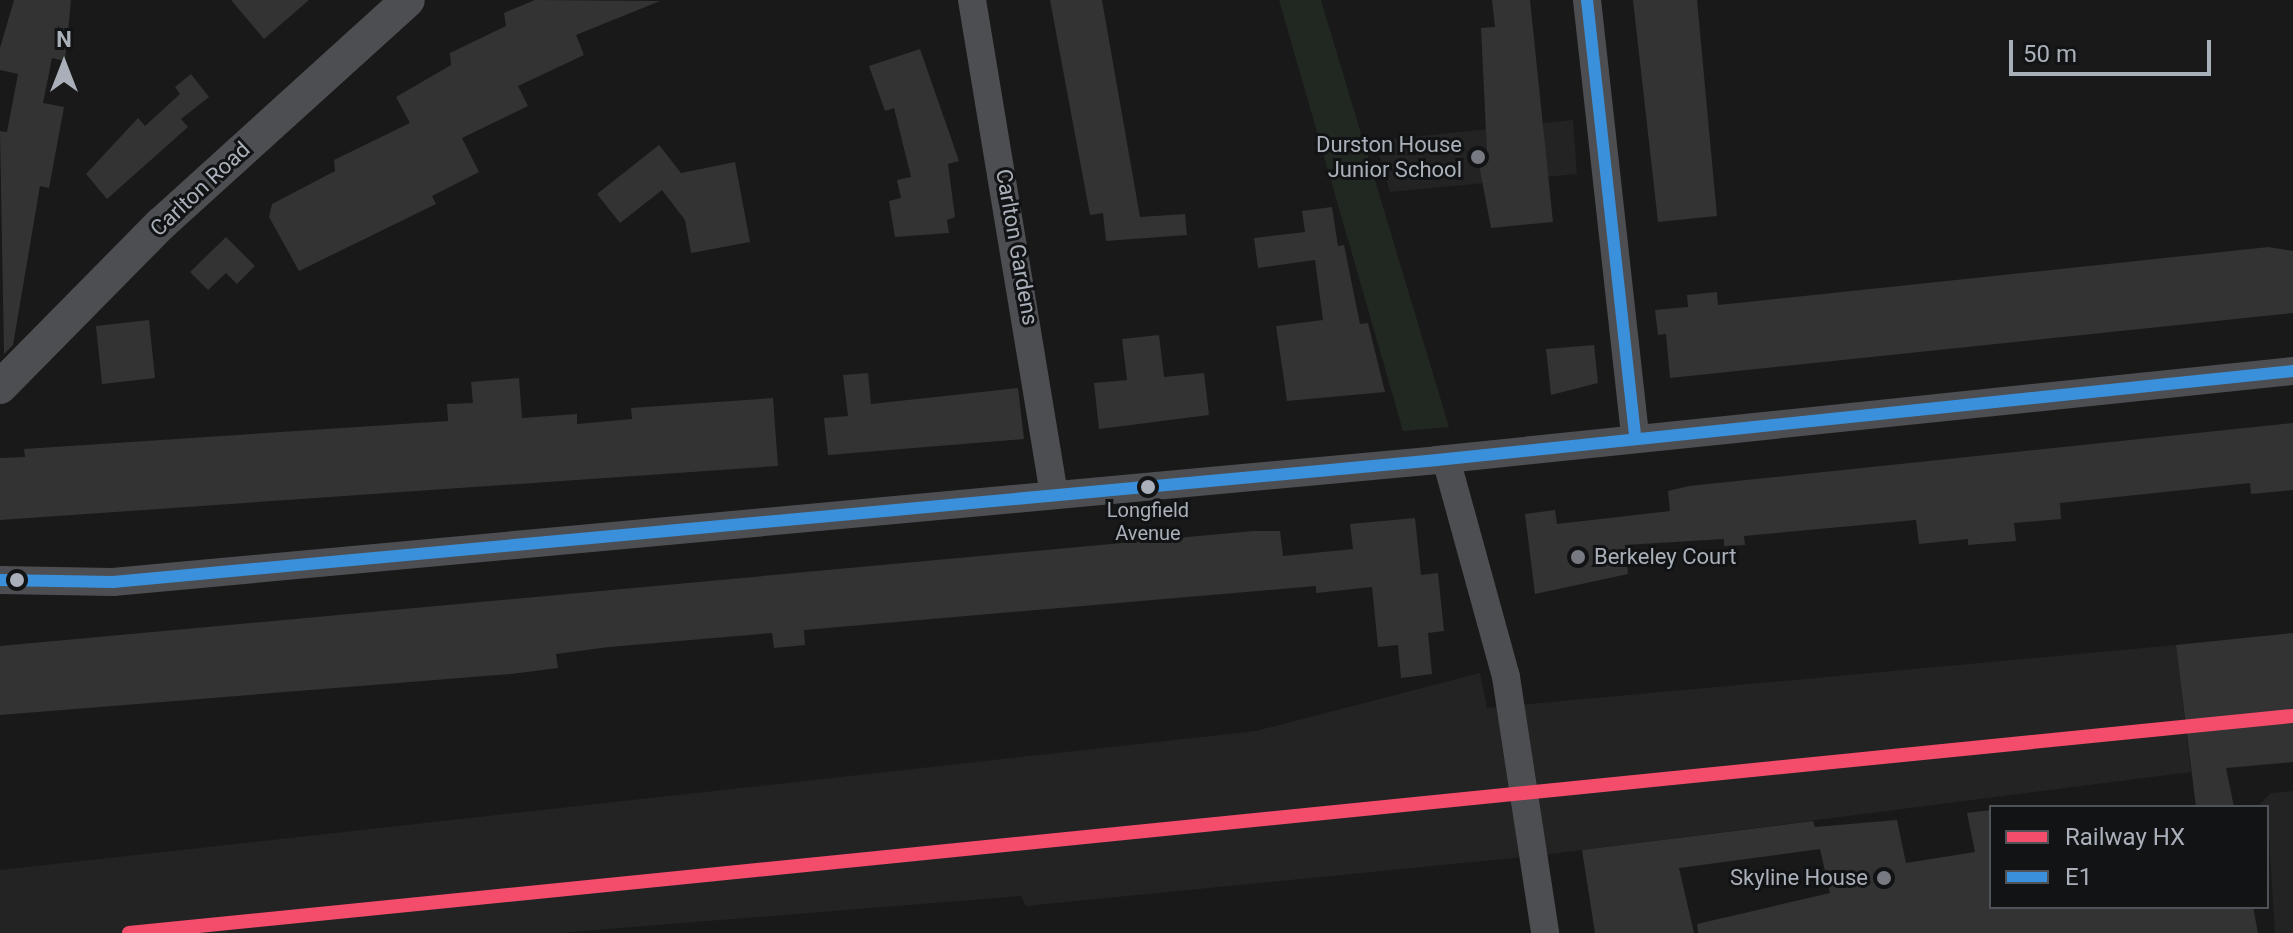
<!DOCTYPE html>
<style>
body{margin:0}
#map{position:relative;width:2293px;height:933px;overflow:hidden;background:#191919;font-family:Roboto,sans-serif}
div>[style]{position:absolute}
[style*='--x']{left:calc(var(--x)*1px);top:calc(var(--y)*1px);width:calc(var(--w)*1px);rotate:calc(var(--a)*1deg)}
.built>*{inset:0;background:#232324}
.green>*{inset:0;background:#212721}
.building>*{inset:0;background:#333334}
.minor>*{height:28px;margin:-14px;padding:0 14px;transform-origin:14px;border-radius:14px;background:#4d4e51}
.tertiary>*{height:34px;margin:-17px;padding:0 17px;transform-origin:17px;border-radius:17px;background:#4d4e51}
.bus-1>*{height:12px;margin:-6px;padding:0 6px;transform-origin:6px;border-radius:6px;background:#3a90db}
.rail-1>*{height:14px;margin:-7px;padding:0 7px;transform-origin:7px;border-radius:7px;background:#f44d6c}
.dots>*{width:22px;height:22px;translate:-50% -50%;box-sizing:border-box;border:4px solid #121315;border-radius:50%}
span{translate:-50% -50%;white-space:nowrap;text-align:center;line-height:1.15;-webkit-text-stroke:6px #121315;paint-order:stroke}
.bus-label{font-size:20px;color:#aab0b9}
.poi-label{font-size:22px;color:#aab0b9}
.right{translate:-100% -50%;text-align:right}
.left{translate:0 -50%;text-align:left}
.street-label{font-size:22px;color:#aab0b9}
.legend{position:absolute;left:1989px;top:805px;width:280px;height:104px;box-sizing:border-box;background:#121315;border:2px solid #4f5257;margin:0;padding:10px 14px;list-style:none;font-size:24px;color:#aab0b9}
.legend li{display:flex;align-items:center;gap:16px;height:40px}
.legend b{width:40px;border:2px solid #4f5257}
.north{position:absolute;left:24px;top:24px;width:80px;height:80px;-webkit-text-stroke:6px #121315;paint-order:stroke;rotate:0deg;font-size:22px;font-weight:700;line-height:32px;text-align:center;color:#aab0b9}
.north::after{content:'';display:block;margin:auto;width:28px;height:36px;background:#aab0b9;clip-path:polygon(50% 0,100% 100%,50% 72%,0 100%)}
.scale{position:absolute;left:2009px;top:40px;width:202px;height:36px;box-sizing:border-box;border:4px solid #aab0b9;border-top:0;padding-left:10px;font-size:24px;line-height:28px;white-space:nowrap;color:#aab0b9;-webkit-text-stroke:6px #121315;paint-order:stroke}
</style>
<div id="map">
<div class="built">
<i style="clip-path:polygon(1573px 120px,1577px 174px,1390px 192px,1375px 141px)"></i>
<i style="clip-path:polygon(2176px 645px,2191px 772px,1543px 855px,1026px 906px,1021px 896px,559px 933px,0 933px,0 870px,1256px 731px,1480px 673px,1487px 708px)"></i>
<i style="clip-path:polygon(2293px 791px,2293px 933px,2275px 933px,2267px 807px,2257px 807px,2271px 793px)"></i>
</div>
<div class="green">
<i style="clip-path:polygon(1279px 0,1321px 0,1449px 427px,1403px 431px)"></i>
</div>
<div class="building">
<i style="clip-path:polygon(14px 0,71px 0,65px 61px,52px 58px,43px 103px,64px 107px,49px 188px,40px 186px,13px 345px,4px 354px,0 131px,7px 132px,18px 74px,0 70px,0 48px)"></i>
<i style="clip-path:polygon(231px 0,309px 0,264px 39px)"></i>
<i style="clip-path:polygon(535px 0,660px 1px,576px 35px,584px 55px,518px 86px,528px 106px,462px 138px,479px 172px,432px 196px,436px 204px,299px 271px,269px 217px,272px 204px,335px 171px,334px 160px,410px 123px,396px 97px,451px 65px,450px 53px,506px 26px,504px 13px)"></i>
<i style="clip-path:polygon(1050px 0,1102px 0,1140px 217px,1185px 214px,1187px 235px,1106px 241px,1103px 213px,1090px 215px)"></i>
<i style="clip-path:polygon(1492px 0,1530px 0,1553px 222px,1491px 228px,1477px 154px,1487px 152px,1481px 28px,1495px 27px)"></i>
<i style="clip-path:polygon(1633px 0,1697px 0,1717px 216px,1658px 222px)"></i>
<i style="clip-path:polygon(920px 49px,959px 161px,948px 164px,955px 217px,947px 220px,949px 233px,895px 237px,889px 201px,901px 198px,897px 180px,911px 177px,894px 108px,885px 111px,869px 66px)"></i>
<i style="clip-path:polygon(191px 74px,209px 97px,181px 119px,188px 127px,107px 199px,86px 174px,138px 118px,145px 126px,180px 94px,175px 87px)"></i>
<i style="clip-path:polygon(659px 145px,681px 173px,735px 162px,750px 242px,691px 253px,685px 220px,662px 190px,620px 223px,597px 194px)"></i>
<i style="clip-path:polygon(1332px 207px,1338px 246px,1344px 245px,1360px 324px,1368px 323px,1385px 392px,1287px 401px,1276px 326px,1323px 320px,1315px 260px,1258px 268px,1254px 238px,1305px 232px,1302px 211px)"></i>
<i style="clip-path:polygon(226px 237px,255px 266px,237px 284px,226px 273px,208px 290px,190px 272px)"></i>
<i style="clip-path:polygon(2269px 247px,2293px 251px,2293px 313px,1670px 378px,1666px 334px,1658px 335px,1655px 310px,1688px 307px,1687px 295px,1717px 292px,1718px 305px)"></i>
<i style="clip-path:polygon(149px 320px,155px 378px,102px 384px,96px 326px)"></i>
<i style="clip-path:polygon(1159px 335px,1164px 377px,1204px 373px,1209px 415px,1099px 429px,1094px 383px,1127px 380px,1122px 339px)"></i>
<i style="clip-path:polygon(1594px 345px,1598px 383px,1551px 395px,1546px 349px)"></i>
<i style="clip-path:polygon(868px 373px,871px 404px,1018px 388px,1024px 439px,828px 455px,824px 418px,848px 416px,843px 375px)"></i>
<i style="clip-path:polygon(519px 378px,522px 418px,577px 414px,577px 424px,632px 419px,631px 408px,773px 398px,778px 466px,0 520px,0 458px,25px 457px,24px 449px,448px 421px,447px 404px,473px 403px,471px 382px)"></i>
<i style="clip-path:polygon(2293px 423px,2293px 490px,2251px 494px,2250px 483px,2060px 503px,2061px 519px,2014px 523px,2016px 541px,1968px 545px,1968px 539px,1919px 544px,1916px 520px,1744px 536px,1745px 545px,1724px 546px,1724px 539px,1625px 545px,1628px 574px,1535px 594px,1525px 514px,1555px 510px,1557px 524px,1670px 511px,1668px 491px,1689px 486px)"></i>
<i style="clip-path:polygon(1415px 518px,1421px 575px,1438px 573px,1444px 631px,1428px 633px,1432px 674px,1401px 678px,1398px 645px,1378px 647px,1372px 587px,1316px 593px,1316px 586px,804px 630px,805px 645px,774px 648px,772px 633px,609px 647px,556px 654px,558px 668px,511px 674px,0 715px,0 646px,1253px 531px,1280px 531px,1283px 556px,1353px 549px,1350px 524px)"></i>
<i style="clip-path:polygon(2293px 633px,2293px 762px,2226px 768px,2234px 807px,2196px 807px,2176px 645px)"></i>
<i style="clip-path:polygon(1991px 810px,1991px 907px,2253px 907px,2258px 933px,1698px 933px,1697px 924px,1830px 893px,1820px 849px,1679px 868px,1694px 933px,1595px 933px,1582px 850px,1813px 821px,1815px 827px,1897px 820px,1906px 863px,1975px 852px,1967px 813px)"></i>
</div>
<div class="minor">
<i style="--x:972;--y:0;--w:501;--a:80.58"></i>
<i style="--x:1587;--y:0;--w:441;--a:83.7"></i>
<i style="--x:1446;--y:459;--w:226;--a:74.6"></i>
<i style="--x:1506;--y:677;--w:259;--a:81.3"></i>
<i style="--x:0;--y:580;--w:113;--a:1"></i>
<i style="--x:113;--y:582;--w:1330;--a:-5.26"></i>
<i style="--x:1437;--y:460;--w:861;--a:-5.94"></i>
</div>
<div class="tertiary">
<i style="--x:0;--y:387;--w:229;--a:-45.4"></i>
<i style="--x:161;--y:224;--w:333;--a:-42.2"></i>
</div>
<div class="bus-1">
<i style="--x:1587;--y:0;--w:441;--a:83.7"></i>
<i style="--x:0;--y:580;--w:113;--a:1"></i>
<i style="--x:113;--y:582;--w:1330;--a:-5.26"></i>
<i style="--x:1437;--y:460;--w:861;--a:-5.94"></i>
</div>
<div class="rail-1">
<i style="--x:129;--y:933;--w:2175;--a:-5.73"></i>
</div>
<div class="dots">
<i style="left:1478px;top:157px;background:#777b81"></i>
<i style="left:1148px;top:487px;background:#aab0b9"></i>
<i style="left:1578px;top:557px;background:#777b81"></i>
<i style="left:17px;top:580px;background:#aab0b9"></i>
<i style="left:1884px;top:878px;background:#777b81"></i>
</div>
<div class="bus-label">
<span style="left:1148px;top:522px">Longfield<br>Avenue</span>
</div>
<div class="poi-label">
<span class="right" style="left:1462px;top:157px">Durston House<br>Junior School</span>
<span class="left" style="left:1594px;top:557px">Berkeley Court</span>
<span class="right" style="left:1868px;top:878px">Skyline House</span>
</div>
<div class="street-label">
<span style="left:200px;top:189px;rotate:-43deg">Carlton Road</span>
<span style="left:1017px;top:247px;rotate:80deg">Carlton Gardens</span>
</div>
<ul class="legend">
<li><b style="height:10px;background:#f44d6c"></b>Railway HX</li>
<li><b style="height:10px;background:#3a90db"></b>E1</li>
</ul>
<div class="north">N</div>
<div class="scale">50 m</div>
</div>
